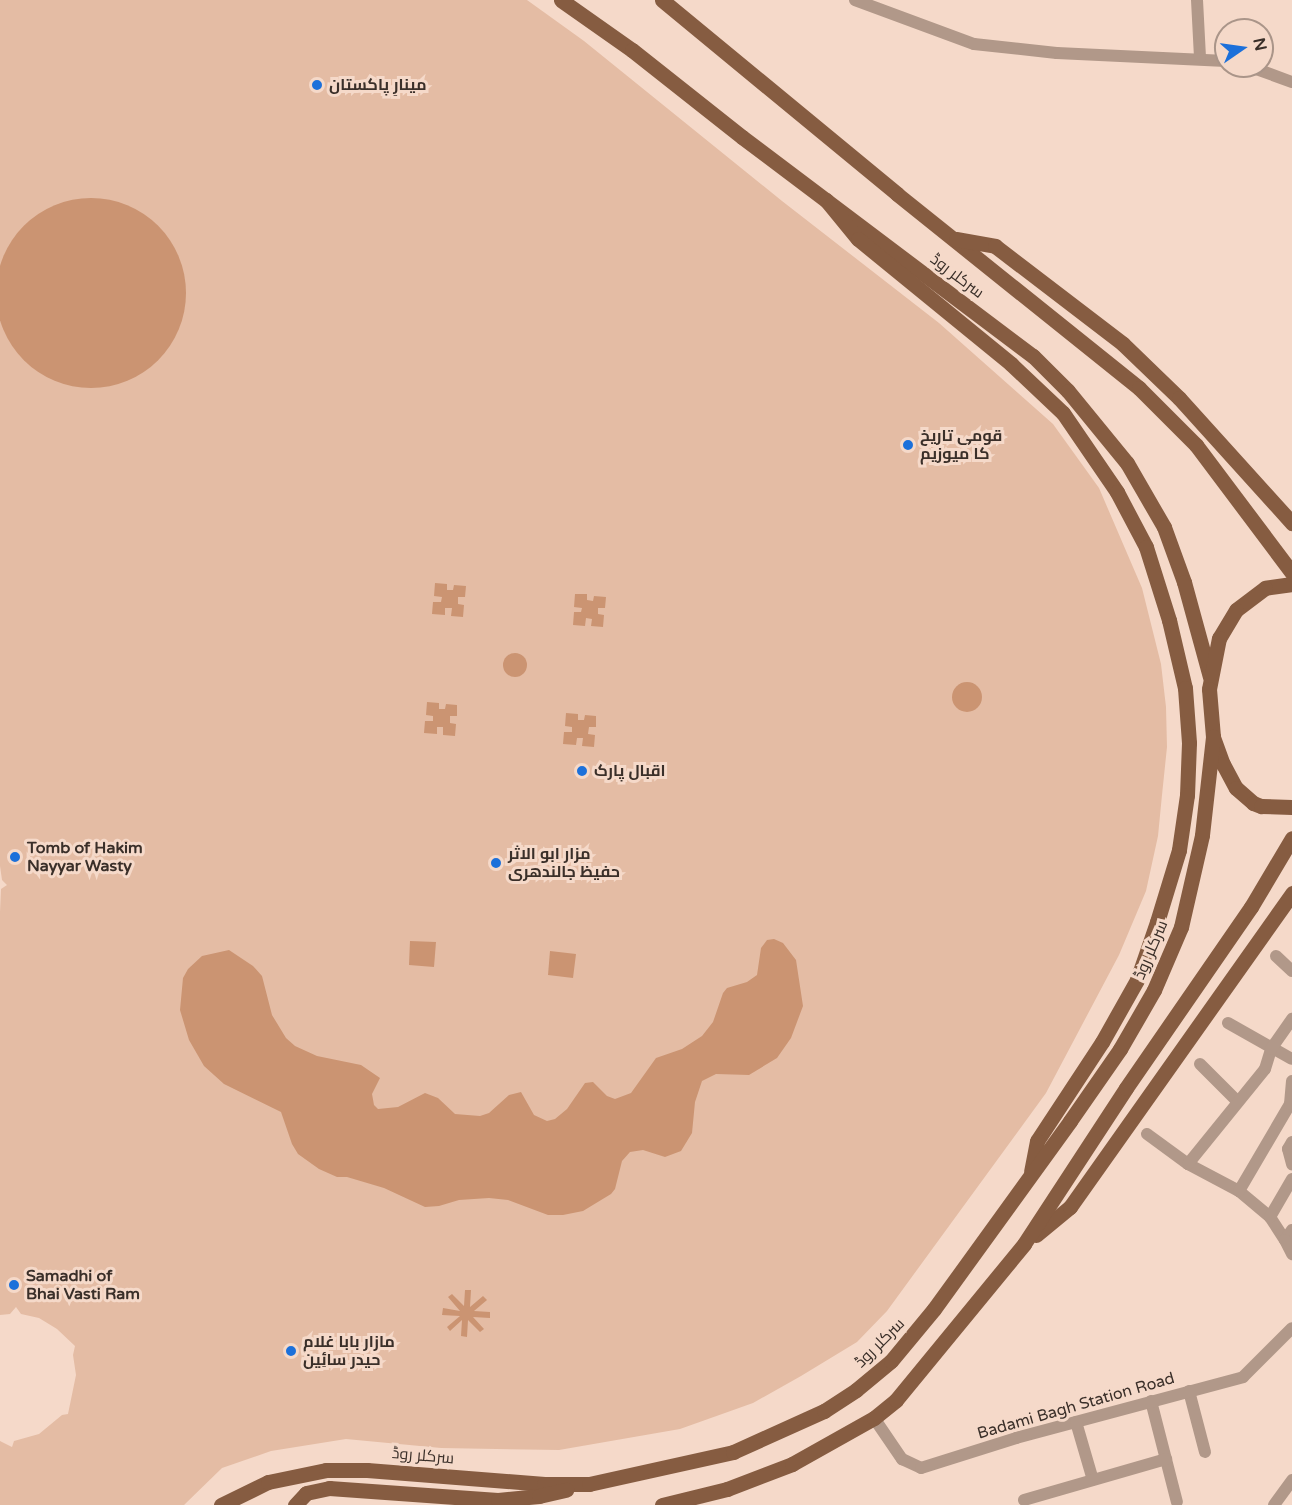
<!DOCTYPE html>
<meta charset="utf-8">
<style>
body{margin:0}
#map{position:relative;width:1292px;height:1505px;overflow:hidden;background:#f5d9c9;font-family:"Varela Round",Cairo,sans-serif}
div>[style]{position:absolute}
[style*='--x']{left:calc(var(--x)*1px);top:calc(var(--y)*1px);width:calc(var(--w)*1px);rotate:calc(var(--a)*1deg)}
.green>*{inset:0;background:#e4bca4}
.water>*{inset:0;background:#cb9472}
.round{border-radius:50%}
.street>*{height:12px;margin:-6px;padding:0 6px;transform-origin:6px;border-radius:6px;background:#b19889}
.primary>*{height:15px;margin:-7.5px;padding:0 7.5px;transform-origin:7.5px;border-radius:7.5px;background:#865c41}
.dots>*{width:16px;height:16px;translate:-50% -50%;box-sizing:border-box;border:3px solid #f5d9c9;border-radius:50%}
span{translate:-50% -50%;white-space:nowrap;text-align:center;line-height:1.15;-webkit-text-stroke:6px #f5d9c9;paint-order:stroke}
.poi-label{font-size:16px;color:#3a2f29;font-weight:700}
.left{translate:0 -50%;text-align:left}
.street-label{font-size:16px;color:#3a2f29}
.north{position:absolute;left:1214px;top:18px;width:60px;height:60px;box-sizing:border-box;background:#f5d9c9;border:2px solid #aa9589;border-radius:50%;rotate:77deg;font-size:16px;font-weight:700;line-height:24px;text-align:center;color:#3a2f29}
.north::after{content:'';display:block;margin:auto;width:21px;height:27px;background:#1c70da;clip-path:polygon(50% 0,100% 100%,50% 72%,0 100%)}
</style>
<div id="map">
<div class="green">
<i style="clip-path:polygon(0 0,527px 0,584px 41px,782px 201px,939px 323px,1053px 424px,1099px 488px,1142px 588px,1161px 664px,1166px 707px,1167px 747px,1162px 795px,1158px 836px,1146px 891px,1119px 955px,1046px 1093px,887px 1311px,857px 1342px,801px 1376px,753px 1403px,680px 1429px,559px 1450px,441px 1448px,346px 1439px,271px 1451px,222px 1468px,184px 1505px,0 1505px,0 1441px,12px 1447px,14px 1441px,39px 1434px,62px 1415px,68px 1414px,76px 1375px,73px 1355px,75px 1346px,57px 1329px,39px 1318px,21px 1314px,16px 1307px,10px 1314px,0 1315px,0 912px,1px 889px,7px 885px,2px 880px,0 866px)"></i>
</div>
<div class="water">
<i class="round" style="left:-4px;top:198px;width:190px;height:190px"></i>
<i style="clip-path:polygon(435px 583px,447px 584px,447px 590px,453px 590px,454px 585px,466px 586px,465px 597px,458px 597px,458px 604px,464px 605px,463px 617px,451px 616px,452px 608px,445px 608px,445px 615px,432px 614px,433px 602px,441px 602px,442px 597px,434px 596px)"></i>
<i style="clip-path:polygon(575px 594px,587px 594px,587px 600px,593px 601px,594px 596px,606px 597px,605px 608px,598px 608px,598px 614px,604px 615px,603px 627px,591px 626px,592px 619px,586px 618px,585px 626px,573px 625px,574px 612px,581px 612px,582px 608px,574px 607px)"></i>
<i class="round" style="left:503px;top:653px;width:24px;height:24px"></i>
<i class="round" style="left:952px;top:682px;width:30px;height:30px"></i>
<i style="clip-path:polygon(427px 702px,439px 703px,439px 709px,445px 709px,446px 704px,457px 705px,457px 716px,450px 716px,450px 723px,456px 724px,455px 736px,443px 735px,443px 727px,437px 727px,437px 734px,424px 733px,425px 721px,433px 721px,433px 716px,426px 715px)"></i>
<i style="clip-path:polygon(566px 713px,578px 714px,578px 720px,584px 720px,585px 715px,596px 716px,596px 727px,589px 727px,588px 734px,595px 735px,594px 747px,582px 746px,583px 738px,577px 738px,576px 745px,563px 744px,564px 732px,572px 732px,572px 727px,565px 726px)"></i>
<i style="clip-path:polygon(774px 939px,783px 943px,796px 960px,803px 1006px,791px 1038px,777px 1058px,749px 1075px,716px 1074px,702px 1081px,695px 1102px,692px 1133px,681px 1151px,665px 1157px,643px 1150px,630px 1152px,622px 1161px,615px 1189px,611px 1194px,583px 1211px,563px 1215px,548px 1215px,508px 1200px,489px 1198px,459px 1200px,439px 1206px,425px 1207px,384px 1188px,347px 1177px,337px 1177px,319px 1169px,298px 1154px,292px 1144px,281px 1112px,224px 1084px,204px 1066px,189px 1040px,180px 1010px,183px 978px,188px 969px,202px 956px,229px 950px,253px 966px,262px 976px,272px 1015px,286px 1038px,295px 1046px,317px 1056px,361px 1065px,380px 1078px,372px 1094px,374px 1105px,378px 1109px,398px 1107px,425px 1093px,438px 1098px,455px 1114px,480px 1116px,489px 1113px,509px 1095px,521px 1092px,534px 1115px,547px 1121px,555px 1119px,567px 1109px,585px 1083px,593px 1082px,607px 1096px,615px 1099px,631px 1093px,656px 1058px,682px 1049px,702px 1036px,713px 1022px,723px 993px,727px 988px,747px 982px,757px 975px,761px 948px,767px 940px)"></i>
<i style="clip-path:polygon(410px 941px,436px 942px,434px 967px,409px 965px)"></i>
<i style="clip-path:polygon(550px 951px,576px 954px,573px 978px,548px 975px)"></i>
<i style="clip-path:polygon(465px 1290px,471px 1290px,470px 1307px,483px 1296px,487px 1300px,474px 1311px,490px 1312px,490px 1318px,473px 1317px,484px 1329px,480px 1332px,468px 1320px,467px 1337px,461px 1336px,462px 1320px,450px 1331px,447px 1327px,460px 1316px,442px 1315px,443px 1308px,460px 1311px,448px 1297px,452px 1294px,464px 1306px)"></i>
</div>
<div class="street">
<i style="--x:855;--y:0;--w:127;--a:20.3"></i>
<i style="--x:974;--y:44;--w:83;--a:6.2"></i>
<i style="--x:1057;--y:53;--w:169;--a:2.7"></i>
<i style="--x:1197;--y:0;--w:57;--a:87"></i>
<i style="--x:1248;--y:66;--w:47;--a:20"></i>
<i style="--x:1276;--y:956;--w:22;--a:43"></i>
<i style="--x:1228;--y:1023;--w:73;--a:29.4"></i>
<i style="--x:1200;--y:1064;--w:52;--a:45"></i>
<i style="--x:1147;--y:1134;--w:51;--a:36.2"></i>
<i style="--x:1188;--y:1164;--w:58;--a:27.9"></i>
<i style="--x:1239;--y:1191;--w:40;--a:40"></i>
<i style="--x:1270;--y:1217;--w:27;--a:57"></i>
<i style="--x:1292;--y:1142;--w:8;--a:120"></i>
<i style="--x:1288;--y:1149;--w:16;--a:75"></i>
<i style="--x:1188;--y:1164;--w:122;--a:-51"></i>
<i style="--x:1265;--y:1069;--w:21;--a:-73"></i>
<i style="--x:1271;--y:1049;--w:37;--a:-55"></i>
<i style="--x:1239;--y:1191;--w:101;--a:-59.6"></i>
<i style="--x:1290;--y:1104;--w:23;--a:-85"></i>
<i style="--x:1270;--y:1217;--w:44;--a:-59.9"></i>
<i style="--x:1292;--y:1230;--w:12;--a:125"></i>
<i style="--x:1285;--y:1240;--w:16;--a:63"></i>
<i style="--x:1189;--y:1391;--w:63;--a:75.3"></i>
<i style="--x:1151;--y:1401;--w:104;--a:75.6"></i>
<i style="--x:874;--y:1418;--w:50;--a:55.7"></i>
<i style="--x:902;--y:1459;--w:21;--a:25"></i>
<i style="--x:921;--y:1468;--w:100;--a:-17.5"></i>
<i style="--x:1016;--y:1438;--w:235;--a:-15"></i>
<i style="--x:1243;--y:1377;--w:69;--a:-45"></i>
<i style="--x:1076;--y:1422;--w:60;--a:73.7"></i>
<i style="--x:1024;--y:1500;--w:148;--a:-16.1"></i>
<i style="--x:1274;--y:1505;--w:31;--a:-54"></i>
</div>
<div class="primary">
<i style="--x:561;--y:0;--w:87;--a:35.2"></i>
<i style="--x:632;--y:50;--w:140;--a:38.3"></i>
<i style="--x:742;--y:137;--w:364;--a:37"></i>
<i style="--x:1033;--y:356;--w:49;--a:45"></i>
<i style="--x:1068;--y:391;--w:93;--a:50.7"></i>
<i style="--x:1127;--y:463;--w:74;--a:60"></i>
<i style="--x:1164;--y:527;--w:59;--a:70"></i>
<i style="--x:1184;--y:582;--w:98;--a:74.7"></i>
<i style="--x:662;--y:0;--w:305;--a:39.5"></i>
<i style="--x:897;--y:194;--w:310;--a:38.7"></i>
<i style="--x:1139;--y:388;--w:81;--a:45"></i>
<i style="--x:1196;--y:445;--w:160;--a:53.1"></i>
<i style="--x:826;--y:200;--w:50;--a:50.6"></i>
<i style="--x:858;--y:239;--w:198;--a:39.2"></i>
<i style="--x:1011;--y:364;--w:71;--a:43.3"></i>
<i style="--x:1063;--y:413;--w:96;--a:55.6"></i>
<i style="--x:1117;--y:492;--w:62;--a:62.2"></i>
<i style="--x:1146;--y:547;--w:77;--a:72.5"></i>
<i style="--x:1169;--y:620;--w:70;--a:76.8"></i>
<i style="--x:1185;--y:688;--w:55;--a:85.8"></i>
<i style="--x:1189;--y:743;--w:52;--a:92.2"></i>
<i style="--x:1187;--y:795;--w:56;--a:98.3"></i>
<i style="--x:1179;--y:850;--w:75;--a:107"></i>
<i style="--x:1157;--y:922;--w:61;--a:109"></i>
<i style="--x:1137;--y:980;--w:71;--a:119.4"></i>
<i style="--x:1102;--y:1042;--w:118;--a:123.3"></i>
<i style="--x:1037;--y:1141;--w:31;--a:101"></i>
<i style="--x:956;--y:239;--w:40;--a:10"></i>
<i style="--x:995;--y:246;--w:161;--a:37.4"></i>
<i style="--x:1123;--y:344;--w:78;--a:44"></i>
<i style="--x:1179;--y:398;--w:169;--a:47.9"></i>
<i style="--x:1292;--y:584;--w:27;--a:172"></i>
<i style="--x:1265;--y:588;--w:36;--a:143"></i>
<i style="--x:1236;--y:610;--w:33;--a:121"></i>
<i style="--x:1219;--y:638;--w:52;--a:101.1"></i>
<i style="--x:1209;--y:689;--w:48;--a:85.2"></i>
<i style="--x:1213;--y:737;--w:29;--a:70"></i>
<i style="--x:1223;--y:764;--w:27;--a:62"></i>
<i style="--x:1236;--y:788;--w:23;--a:41"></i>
<i style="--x:1253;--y:803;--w:9;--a:21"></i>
<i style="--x:1261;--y:806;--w:31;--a:2"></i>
<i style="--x:1036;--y:1235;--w:44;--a:-39.5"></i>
<i style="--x:1070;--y:1207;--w:385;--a:-54.7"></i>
<i style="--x:221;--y:1505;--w:52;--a:-26.1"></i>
<i style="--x:268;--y:1482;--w:59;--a:-11.7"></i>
<i style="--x:326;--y:1470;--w:41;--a:0"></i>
<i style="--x:367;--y:1470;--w:178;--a:4.5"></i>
<i style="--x:544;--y:1484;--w:45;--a:0"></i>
<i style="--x:589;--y:1484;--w:148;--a:-12.5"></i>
<i style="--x:733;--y:1452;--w:100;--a:-24.3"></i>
<i style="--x:824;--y:1411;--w:38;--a:-33"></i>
<i style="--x:856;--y:1390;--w:45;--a:-39.6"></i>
<i style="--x:891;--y:1361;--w:67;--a:-50.4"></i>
<i style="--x:934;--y:1309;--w:232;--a:-54.1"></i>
<i style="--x:1070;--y:1121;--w:88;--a:-55.2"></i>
<i style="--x:1120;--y:1049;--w:68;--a:-60"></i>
<i style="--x:1154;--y:990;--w:69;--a:-66.8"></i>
<i style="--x:1181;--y:927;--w:94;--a:-77.1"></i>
<i style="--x:1202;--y:835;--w:99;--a:-83.6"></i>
<i style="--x:295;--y:1505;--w:16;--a:-47"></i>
<i style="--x:306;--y:1493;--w:24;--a:-12"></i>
<i style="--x:329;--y:1488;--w:169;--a:4.1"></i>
<i style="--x:498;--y:1500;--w:41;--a:-5.6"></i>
<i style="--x:539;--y:1496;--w:28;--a:-13"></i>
<i style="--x:662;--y:1505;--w:67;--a:-13.8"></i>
<i style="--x:727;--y:1489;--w:70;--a:-21"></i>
<i style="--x:792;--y:1464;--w:94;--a:-29.3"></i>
<i style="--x:874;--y:1418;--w:28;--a:-39"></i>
<i style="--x:896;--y:1400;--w:202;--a:-50.6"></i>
<i style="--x:1024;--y:1244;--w:186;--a:-56.8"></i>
<i style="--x:1126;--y:1088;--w:220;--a:-55.4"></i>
<i style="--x:1251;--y:907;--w:80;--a:-59.3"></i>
</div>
<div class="dots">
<i style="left:317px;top:85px;background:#1c70da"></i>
<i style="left:908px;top:445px;background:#1c70da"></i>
<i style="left:582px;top:771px;background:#1c70da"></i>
<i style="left:15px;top:857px;background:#1c70da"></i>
<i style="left:496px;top:863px;background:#1c70da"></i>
<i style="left:14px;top:1285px;background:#1c70da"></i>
<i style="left:291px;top:1351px;background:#1c70da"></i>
</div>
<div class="poi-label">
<span class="left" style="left:329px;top:85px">مینارِ پاکستان</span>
<span class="left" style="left:920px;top:445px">قومی تاریخ<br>کا میوزیم</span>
<span class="left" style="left:594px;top:771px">اقبال پارک</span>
<span class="left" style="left:27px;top:857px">Tomb of Hakim<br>Nayyar Wasty</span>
<span class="left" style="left:508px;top:863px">مزار ابو الاثر<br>حفیظ جالندھری</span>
<span class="left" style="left:26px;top:1285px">Samadhi of<br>Bhai Vasti Ram</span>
<span class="left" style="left:303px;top:1351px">مازار بابا غلام<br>حیدر سائِین</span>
</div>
<div class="street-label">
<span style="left:957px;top:276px;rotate:37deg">سرکلر روڈ</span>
<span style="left:1151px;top:950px;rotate:-67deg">سرکلر روڈ</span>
<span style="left:880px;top:1343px;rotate:-45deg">سرکلر روڈ</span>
<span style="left:1076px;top:1406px;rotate:-16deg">Badami Bagh Station Road</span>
<span style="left:423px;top:1456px;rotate:5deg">سرکلر روڈ</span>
</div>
<div class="north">N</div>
</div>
